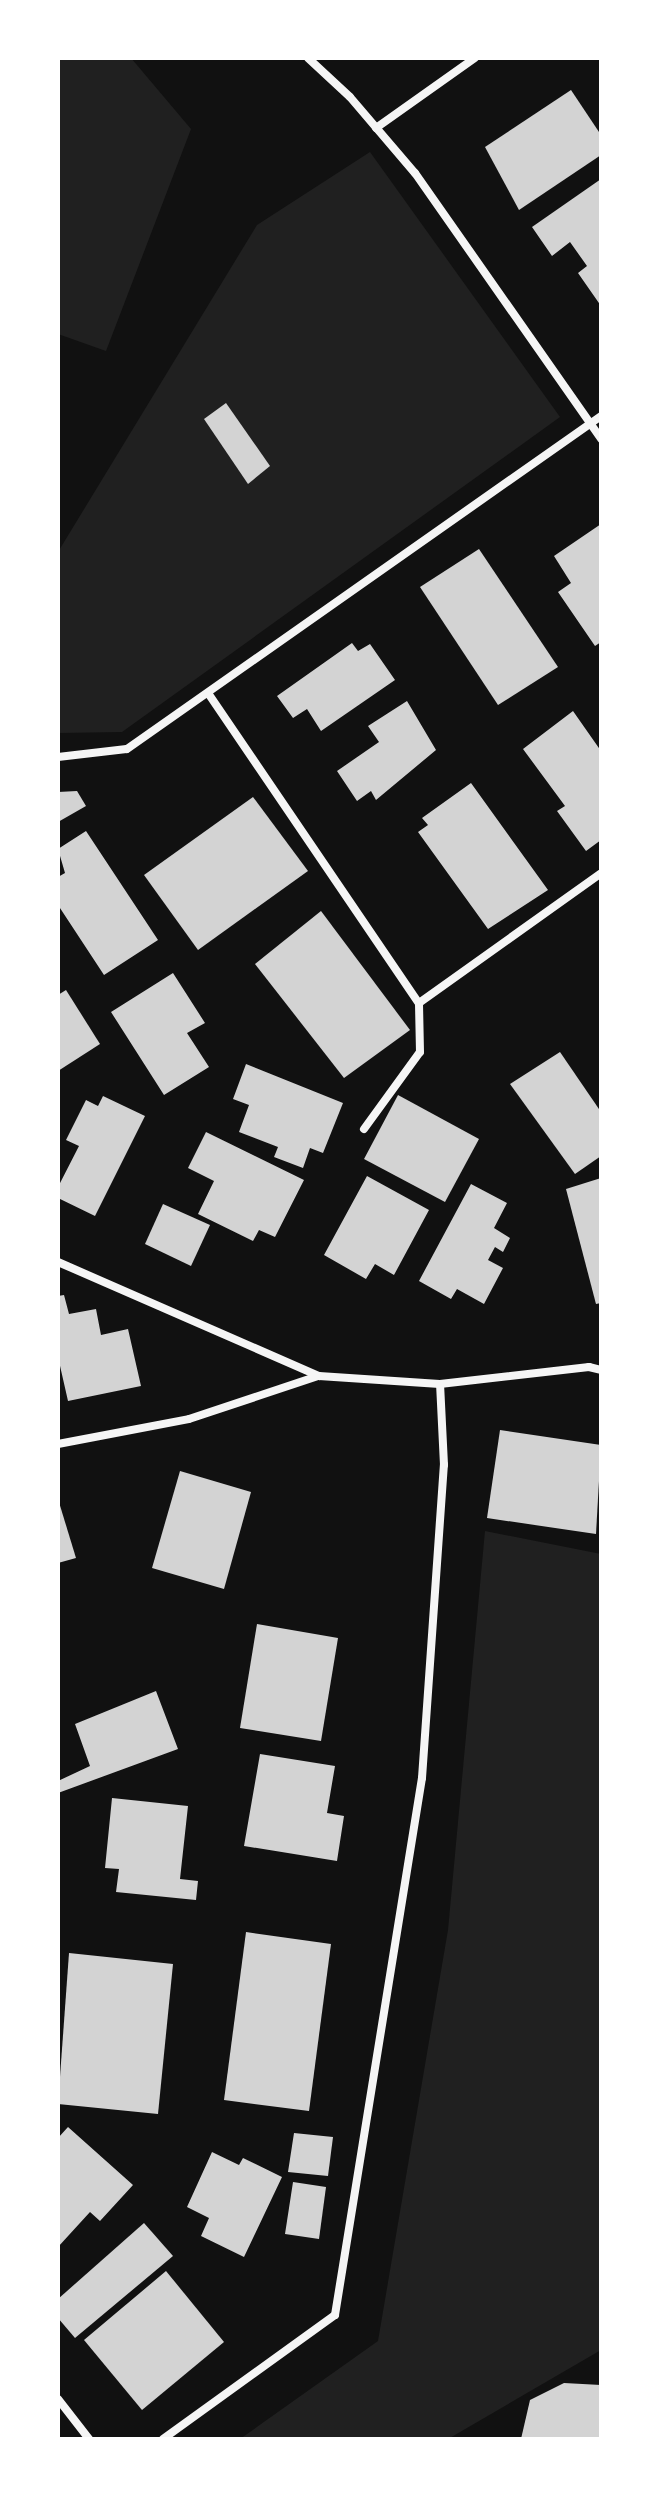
<!DOCTYPE html>
<style>
body{margin:0}
#map{position:relative;width:659px;height:2497px;overflow:hidden;background:#111;font-family:"Source Serif 4",serif}
div>[style]{position:absolute}
[style*='--x']{left:calc(var(--x)*1px);top:calc(var(--y)*1px);width:calc(var(--w)*1px);rotate:calc(var(--a)*1deg)}
.green>*{inset:0;background:#202020}
.building>*{inset:0;background:#d3d3d3}
.minor>*{height:8px;margin:-4px;padding:0 4px;transform-origin:4px;border-radius:4px;background:#f5f5f5}
span{translate:-50% -50%;white-space:nowrap;text-align:center;line-height:1.15;-webkit-text-stroke:8px #fff;paint-order:stroke}
.frame{position:absolute;inset:0;border:60px solid #fff;pointer-events:none}
</style>
<div id="map">
<div class="green">
<i style="clip-path:polygon(58px 58px,131px 58px,191px 129px,106px 351px,58px 334px)"></i>
<i style="clip-path:polygon(370px 152px,560px 417px,122px 732px,58px 733px,58px 552px,257px 225px)"></i>
<i style="clip-path:polygon(485px 1531px,601px 1554px,601px 2350px,448px 2439px,240px 2439px,378px 2341px,448px 1930px)"></i>
</div>
<div class="building">
<i style="clip-path:polygon(571px 90px,601px 135px,601px 155px,519px 210px,485px 147px)"></i>
<i style="clip-path:polygon(601px 179px,601px 306px,578px 273px,587px 266px,570px 242px,552px 256px,532px 227px)"></i>
<i style="clip-path:polygon(226px 403px,270px 466px,248px 484px,204px 419px)"></i>
<i style="clip-path:polygon(601px 524px,601px 642px,595px 646px,558px 592px,571px 583px,554px 556px)"></i>
<i style="clip-path:polygon(479px 549px,558px 667px,498px 705px,420px 587px)"></i>
<i style="clip-path:polygon(352px 643px,358px 651px,370px 644px,395px 680px,321px 731px,307px 709px,293px 718px,277px 696px)"></i>
<i style="clip-path:polygon(407px 701px,436px 750px,376px 800px,371px 791px,357px 801px,337px 771px,379px 742px,368px 726px)"></i>
<i style="clip-path:polygon(573px 711px,601px 751px,601px 840px,586px 851px,557px 811px,565px 806px,523px 749px)"></i>
<i style="clip-path:polygon(471px 783px,548px 890px,488px 929px,418px 832px,428px 825px,422px 818px)"></i>
<i style="clip-path:polygon(77px 791px,86px 806px,58px 822px,58px 792px)"></i>
<i style="clip-path:polygon(253px 797px,308px 871px,198px 950px,144px 875px)"></i>
<i style="clip-path:polygon(86px 831px,158px 940px,104px 975px,58px 905px,58px 877px,65px 873px,58px 849px)"></i>
<i style="clip-path:polygon(321px 911px,410px 1030px,344px 1078px,255px 964px)"></i>
<i style="clip-path:polygon(173px 973px,205px 1023px,187px 1033px,209px 1067px,164px 1095px,111px 1012px)"></i>
<i style="clip-path:polygon(66px 990px,100px 1044px,58px 1071px,58px 995px)"></i>
<i style="clip-path:polygon(560px 1052px,601px 1112px,601px 1156px,575px 1174px,510px 1084px)"></i>
<i style="clip-path:polygon(246px 1064px,343px 1103px,323px 1153px,310px 1148px,303px 1168px,274px 1157px,278px 1147px,239px 1132px,249px 1105px,233px 1099px)"></i>
<i style="clip-path:polygon(398px 1095px,479px 1139px,445px 1202px,364px 1159px)"></i>
<i style="clip-path:polygon(103px 1096px,145px 1116px,95px 1216px,58px 1198px,58px 1187px,79px 1146px,66px 1140px,86px 1100px,98px 1106px)"></i>
<i style="clip-path:polygon(206px 1132px,304px 1180px,275px 1237px,259px 1230px,253px 1241px,198px 1214px,214px 1181px,188px 1168px)"></i>
<i style="clip-path:polygon(367px 1176px,429px 1210px,394px 1275px,375px 1264px,366px 1279px,324px 1255px)"></i>
<i style="clip-path:polygon(601px 1178px,601px 1303px,596px 1304px,566px 1189px)"></i>
<i style="clip-path:polygon(471px 1184px,507px 1203px,494px 1228px,510px 1238px,503px 1252px,495px 1247px,488px 1260px,503px 1268px,484px 1304px,457px 1289px,451px 1299px,419px 1281px)"></i>
<i style="clip-path:polygon(163px 1204px,210px 1225px,191px 1266px,145px 1244px)"></i>
<i style="clip-path:polygon(64px 1295px,69px 1314px,96px 1309px,101px 1335px,128px 1329px,141px 1386px,68px 1401px,58px 1357px,58px 1296px)"></i>
<i style="clip-path:polygon(500px 1430px,601px 1445px,596px 1534px,487px 1518px)"></i>
<i style="clip-path:polygon(180px 1471px,251px 1492px,224px 1589px,152px 1568px)"></i>
<i style="clip-path:polygon(58px 1499px,76px 1558px,58px 1563px)"></i>
<i style="clip-path:polygon(257px 1624px,338px 1638px,321px 1741px,240px 1728px)"></i>
<i style="clip-path:polygon(156px 1691px,178px 1749px,58px 1793px,58px 1781px,90px 1766px,75px 1724px)"></i>
<i style="clip-path:polygon(260px 1754px,335px 1766px,327px 1813px,344px 1816px,337px 1861px,244px 1846px)"></i>
<i style="clip-path:polygon(112px 1798px,188px 1806px,180px 1879px,198px 1881px,196px 1900px,116px 1892px,119px 1869px,105px 1868px)"></i>
<i style="clip-path:polygon(246px 1932px,331px 1944px,309px 2111px,224px 2100px)"></i>
<i style="clip-path:polygon(69px 1953px,173px 1964px,158px 2114px,58px 2104px)"></i>
<i style="clip-path:polygon(68px 2127px,133px 2185px,100px 2221px,90px 2212px,58px 2247px,58px 2138px)"></i>
<i style="clip-path:polygon(294px 2133px,333px 2137px,328px 2176px,288px 2172px)"></i>
<i style="clip-path:polygon(212px 2152px,239px 2165px,243px 2158px,282px 2177px,244px 2257px,201px 2236px,209px 2218px,187px 2207px)"></i>
<i style="clip-path:polygon(293px 2182px,326px 2187px,319px 2239px,285px 2234px)"></i>
<i style="clip-path:polygon(144px 2223px,173px 2256px,75px 2338px,58px 2318px,58px 2299px)"></i>
<i style="clip-path:polygon(166px 2271px,224px 2342px,142px 2410px,84px 2340px)"></i>
<i style="clip-path:polygon(564px 2383px,601px 2385px,601px 2439px,521px 2439px,530px 2400px)"></i>
</div>
<div class="minor">
<i style="--x:308;--y:58;--w:57;--a:42.9"></i>
<i style="--x:350;--y:97;--w:100;--a:49.5"></i>
<i style="--x:415;--y:173;--w:325;--a:55"></i>
<i style="--x:376;--y:128;--w:121;--a:-35.3"></i>
<i style="--x:208;--y:693;--w:375;--a:55.8"></i>
<i style="--x:58;--y:757;--w:69;--a:-6.6"></i>
<i style="--x:127;--y:749;--w:579;--a:-35.09"></i>
<i style="--x:364;--y:1129;--w:95;--a:-54"></i>
<i style="--x:420;--y:1052;--w:49;--a:-91.2"></i>
<i style="--x:419;--y:1003;--w:224;--a:-35.5"></i>
<i style="--x:58;--y:1262;--w:285;--a:23.6"></i>
<i style="--x:319;--y:1376;--w:121;--a:3.8"></i>
<i style="--x:440;--y:1384;--w:150;--a:-6.5"></i>
<i style="--x:589;--y:1367;--w:12;--a:14"></i>
<i style="--x:58;--y:1444;--w:133;--a:-10.8"></i>
<i style="--x:189;--y:1419;--w:136;--a:-18.4"></i>
<i style="--x:58;--y:2399;--w:51;--a:52.2"></i>
<i style="--x:163;--y:2439;--w:212;--a:-35.8"></i>
<i style="--x:335;--y:2315;--w:544;--a:-80.8"></i>
<i style="--x:422;--y:1778;--w:314;--a:-86"></i>
<i style="--x:444;--y:1465;--w:81;--a:-92.8"></i>
</div>
<div class="frame"></div>
</div>
